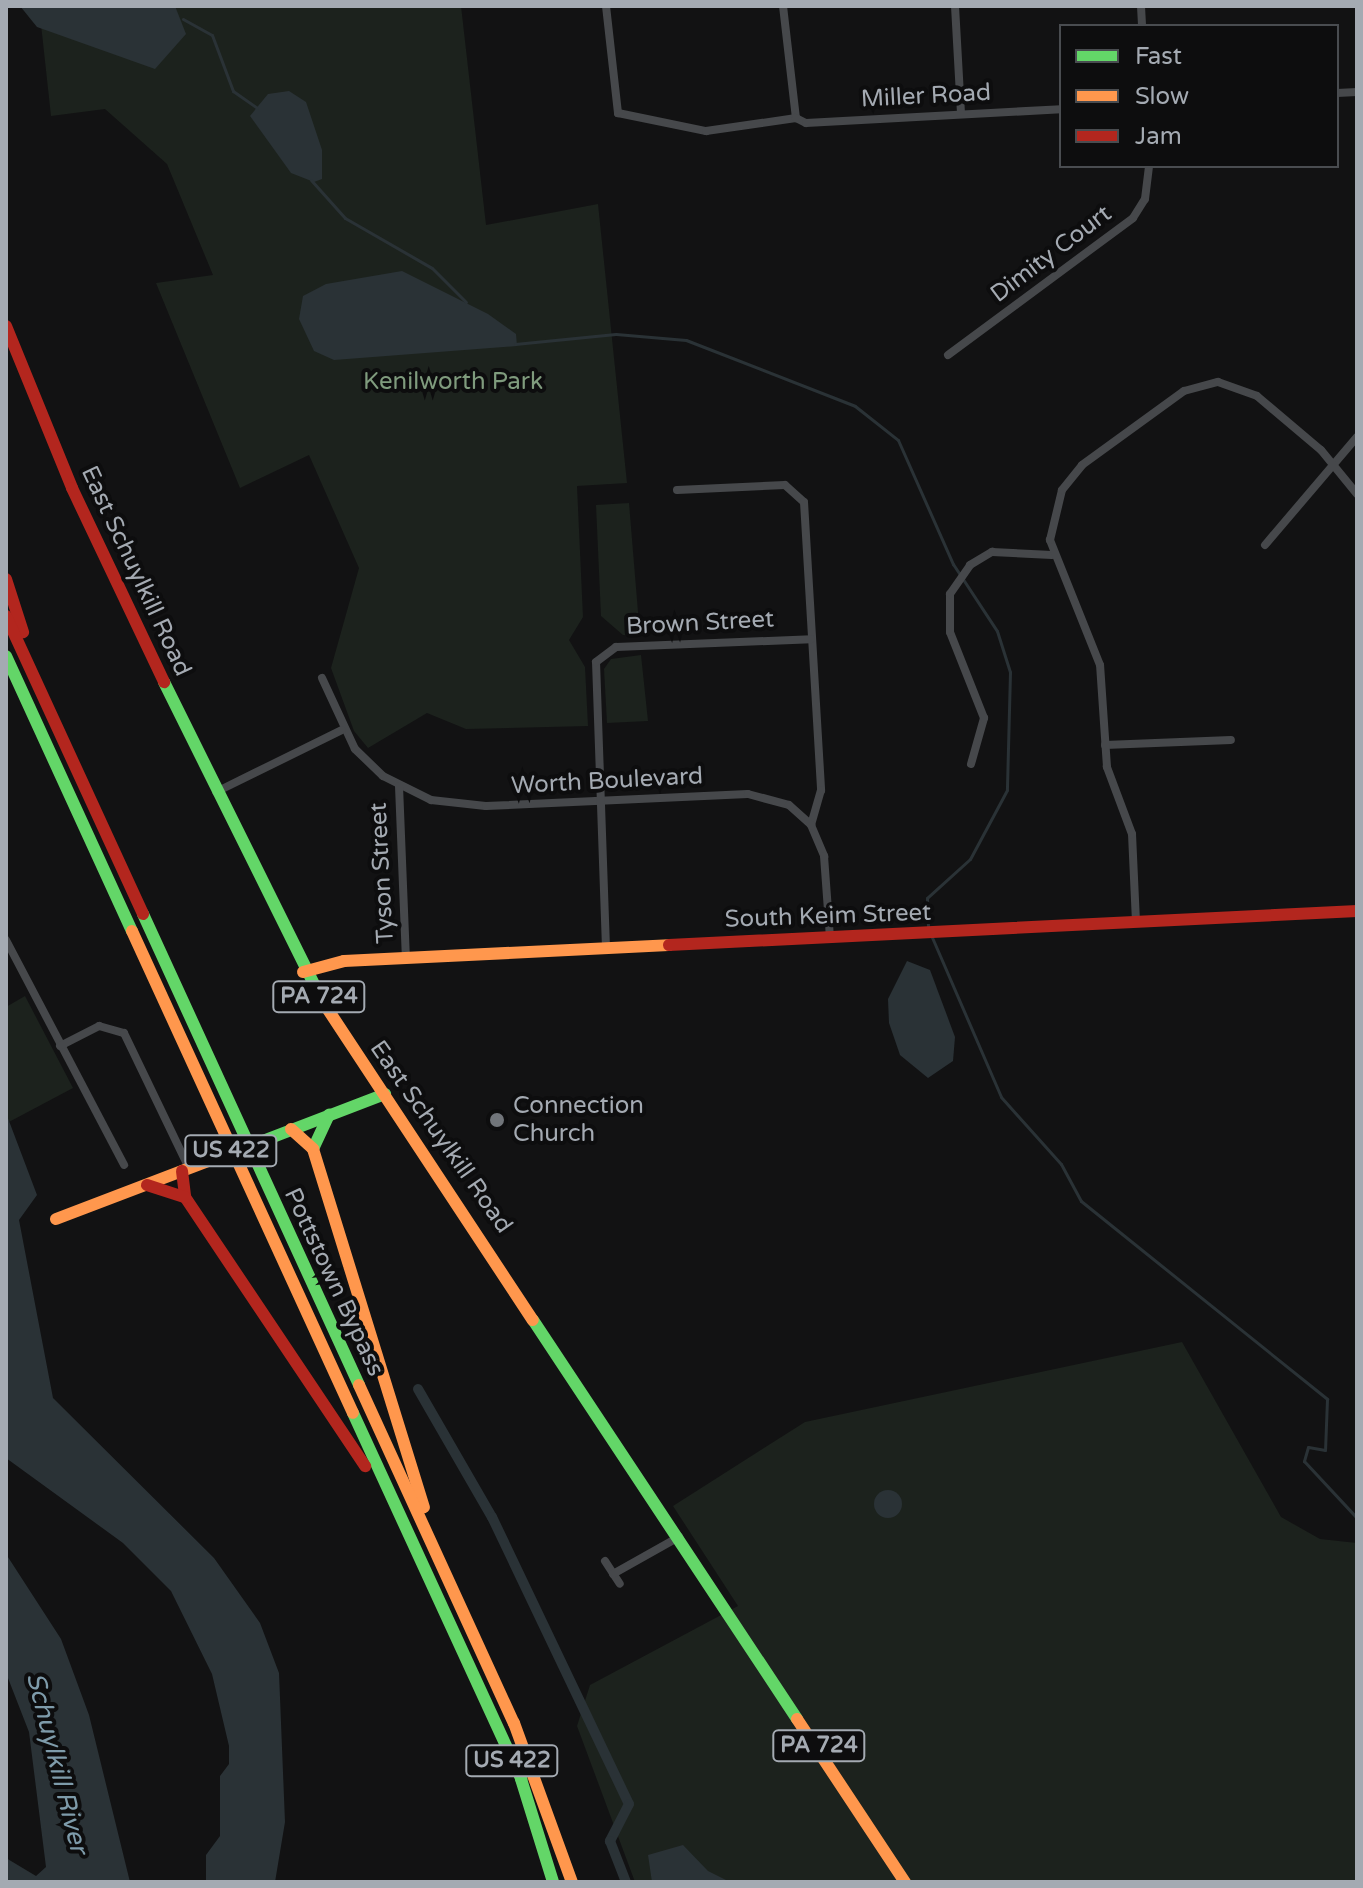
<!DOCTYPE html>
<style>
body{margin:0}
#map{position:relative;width:1363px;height:1888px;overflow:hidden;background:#121213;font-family:"Varela Round",sans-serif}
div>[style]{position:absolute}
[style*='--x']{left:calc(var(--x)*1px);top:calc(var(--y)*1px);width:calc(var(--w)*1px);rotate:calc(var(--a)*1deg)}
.green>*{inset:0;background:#1c221d}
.water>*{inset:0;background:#2a3236}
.round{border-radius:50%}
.stream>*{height:3px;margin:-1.5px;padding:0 1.5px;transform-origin:1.5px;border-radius:1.5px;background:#2a3236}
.canal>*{height:10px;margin:-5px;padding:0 5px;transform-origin:5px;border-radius:5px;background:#2a3236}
.street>*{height:8px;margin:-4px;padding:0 4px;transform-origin:4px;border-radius:4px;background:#46484b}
.fast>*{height:12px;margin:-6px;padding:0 6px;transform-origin:6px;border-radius:6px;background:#63d668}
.slow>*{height:12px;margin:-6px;padding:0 6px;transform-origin:6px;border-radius:6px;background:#ff974d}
.jam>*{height:12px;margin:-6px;padding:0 6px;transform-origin:6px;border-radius:6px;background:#b3261e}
.fast-bridge>*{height:12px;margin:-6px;padding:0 6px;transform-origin:6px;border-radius:6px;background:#63d668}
.dots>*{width:22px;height:22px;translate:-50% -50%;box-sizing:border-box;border:4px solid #0d0d0e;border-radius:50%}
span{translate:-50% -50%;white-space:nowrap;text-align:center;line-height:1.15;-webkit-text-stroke:8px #0d0d0e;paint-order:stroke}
.shield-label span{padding:2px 6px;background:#0d0d0e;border:2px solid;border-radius:6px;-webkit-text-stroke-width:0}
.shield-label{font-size:22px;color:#a4aab2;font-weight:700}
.street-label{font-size:24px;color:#a4aab2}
.park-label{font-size:24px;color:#7f9b7d}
.poi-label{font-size:24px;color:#a4aab2}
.left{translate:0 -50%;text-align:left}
.water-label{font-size:26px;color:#7e9baa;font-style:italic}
.frame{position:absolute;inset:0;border:8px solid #a4aab2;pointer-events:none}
.legend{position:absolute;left:1059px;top:24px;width:280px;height:144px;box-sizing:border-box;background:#0d0d0e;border:2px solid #494c50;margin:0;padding:10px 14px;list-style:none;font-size:24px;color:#a4aab2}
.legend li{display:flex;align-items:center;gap:16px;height:40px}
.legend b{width:40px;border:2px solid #494c50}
</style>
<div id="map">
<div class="green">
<i style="clip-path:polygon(39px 6px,461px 6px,486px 225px,598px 204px,627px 483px,577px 486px,583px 617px,569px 640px,585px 667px,588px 726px,466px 729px,427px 713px,368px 748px,354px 731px,331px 668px,359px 568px,309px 455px,240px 488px,156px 283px,213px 275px,167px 164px,105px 109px,51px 116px)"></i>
<i style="clip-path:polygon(629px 503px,640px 636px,623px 635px,601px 616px,596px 505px)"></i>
<i style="clip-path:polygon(641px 655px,648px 721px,607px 723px,604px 669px,611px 659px)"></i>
<i style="clip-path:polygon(25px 996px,73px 1088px,7px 1123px,6px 1007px)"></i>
<i style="clip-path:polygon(1182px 1342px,1281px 1517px,1320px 1539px,1357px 1543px,1357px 1882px,635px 1882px,577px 1726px,590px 1685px,738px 1606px,673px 1506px,805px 1422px)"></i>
</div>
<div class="water">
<i style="clip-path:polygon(20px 6px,175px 6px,186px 34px,155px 69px,37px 27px)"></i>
<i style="clip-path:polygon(289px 91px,306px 102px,322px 150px,322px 179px,314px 182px,291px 173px,250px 116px,268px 94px)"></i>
<i style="clip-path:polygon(402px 271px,488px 314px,516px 334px,517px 346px,334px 360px,314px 351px,299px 319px,303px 296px,326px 284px)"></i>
<i style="clip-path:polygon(907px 961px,930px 970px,955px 1037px,953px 1061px,928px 1078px,900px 1055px,889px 1023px,888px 999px)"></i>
<i style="clip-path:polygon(6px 1113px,37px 1195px,19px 1220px,53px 1398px,214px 1558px,260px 1623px,279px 1673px,285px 1822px,275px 1882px,206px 1882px,206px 1855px,220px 1836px,220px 1776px,229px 1764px,229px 1746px,212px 1674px,171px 1591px,123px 1543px,6px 1458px)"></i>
<i class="round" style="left:874px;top:1490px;width:28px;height:28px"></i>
<i style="clip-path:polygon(6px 1554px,61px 1639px,89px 1715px,130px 1882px,6px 1882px,6px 1858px,36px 1876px,46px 1867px,29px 1732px,6px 1673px)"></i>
<i style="clip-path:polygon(683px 1845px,708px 1871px,730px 1882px,652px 1882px,648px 1855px)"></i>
</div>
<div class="stream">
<i style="--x:183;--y:19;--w:33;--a:29"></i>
<i style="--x:212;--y:35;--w:60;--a:69.4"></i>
<i style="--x:233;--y:91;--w:29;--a:35"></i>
<i style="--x:311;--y:180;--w:51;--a:48.2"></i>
<i style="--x:345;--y:218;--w:100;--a:29.9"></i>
<i style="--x:432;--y:268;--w:48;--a:45"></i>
<i style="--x:515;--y:344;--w:101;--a:-5.7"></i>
<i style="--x:616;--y:334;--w:70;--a:4.9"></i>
<i style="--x:686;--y:340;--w:181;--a:21.3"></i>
<i style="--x:855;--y:406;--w:55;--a:38.3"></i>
<i style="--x:898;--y:440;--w:136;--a:66.1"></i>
<i style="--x:953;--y:564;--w:80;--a:56.7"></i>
<i style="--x:997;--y:631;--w:43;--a:72.4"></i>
<i style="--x:1010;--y:672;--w:118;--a:91.5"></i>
<i style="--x:1007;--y:790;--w:78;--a:118.2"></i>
<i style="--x:970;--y:859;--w:58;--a:137.8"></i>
<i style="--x:927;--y:898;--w:30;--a:88"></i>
<i style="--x:931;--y:935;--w:176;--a:66.6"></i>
<i style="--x:1001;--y:1097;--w:90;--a:48.2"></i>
<i style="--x:1061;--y:1164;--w:42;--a:61.6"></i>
<i style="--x:1081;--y:1201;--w:316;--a:38.8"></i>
<i style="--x:1327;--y:1399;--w:51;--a:92.2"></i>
<i style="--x:1325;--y:1450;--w:17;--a:-170"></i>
<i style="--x:1308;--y:1447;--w:15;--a:106"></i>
<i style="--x:1304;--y:1461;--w:78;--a:47.1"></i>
</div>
<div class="canal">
<i style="--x:418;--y:1389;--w:148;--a:60"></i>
<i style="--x:492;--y:1517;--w:318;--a:64.5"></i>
<i style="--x:629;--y:1804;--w:42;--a:117.2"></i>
<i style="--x:610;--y:1841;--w:44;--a:68.7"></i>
</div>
<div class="street">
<i style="--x:606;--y:6;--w:108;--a:83.6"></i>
<i style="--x:618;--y:113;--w:90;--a:11.6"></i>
<i style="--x:706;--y:131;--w:91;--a:-8.2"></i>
<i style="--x:783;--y:6;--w:113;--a:83.4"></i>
<i style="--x:955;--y:6;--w:108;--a:86.8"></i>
<i style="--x:1141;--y:6;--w:20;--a:87"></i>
<i style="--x:1337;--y:93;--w:20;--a:-3"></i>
<i style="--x:796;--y:118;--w:11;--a:27"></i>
<i style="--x:806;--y:123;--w:255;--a:-3.1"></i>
<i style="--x:948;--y:355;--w:230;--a:-36.5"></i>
<i style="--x:1133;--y:218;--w:22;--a:-58"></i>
<i style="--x:1145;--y:199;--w:33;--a:-83"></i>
<i style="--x:677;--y:490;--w:108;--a:-2.7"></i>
<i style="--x:785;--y:485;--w:25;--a:42"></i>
<i style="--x:804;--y:502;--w:289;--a:86.6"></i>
<i style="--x:821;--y:790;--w:36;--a:106"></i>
<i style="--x:811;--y:825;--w:34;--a:67"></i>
<i style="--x:824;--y:856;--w:82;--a:85.8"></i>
<i style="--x:1265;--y:545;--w:142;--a:-49.6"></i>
<i style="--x:322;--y:678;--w:78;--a:65.1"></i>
<i style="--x:355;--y:749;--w:39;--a:44"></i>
<i style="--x:383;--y:776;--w:54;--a:26.6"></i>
<i style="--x:431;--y:800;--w:55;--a:6.2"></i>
<i style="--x:486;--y:806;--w:262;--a:-2.6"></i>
<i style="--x:748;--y:794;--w:42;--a:15"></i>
<i style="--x:789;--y:805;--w:30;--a:42"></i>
<i style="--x:1105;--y:745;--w:126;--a:-2.3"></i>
<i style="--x:971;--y:764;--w:48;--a:-74.2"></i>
<i style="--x:984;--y:718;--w:92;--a:-111.6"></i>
<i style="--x:950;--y:632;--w:38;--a:-90"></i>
<i style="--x:950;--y:594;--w:35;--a:-55"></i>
<i style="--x:970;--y:565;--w:26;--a:-31"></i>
<i style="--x:992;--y:552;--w:60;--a:2.9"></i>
<i style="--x:399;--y:786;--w:173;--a:87.7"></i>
<i style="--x:216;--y:792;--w:140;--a:-26.2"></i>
<i style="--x:1136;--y:922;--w:88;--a:-92.6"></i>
<i style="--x:1132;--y:834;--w:72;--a:-110.5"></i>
<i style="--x:1107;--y:767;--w:102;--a:-93.9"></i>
<i style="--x:1100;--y:665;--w:135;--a:-111.8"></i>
<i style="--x:1050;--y:540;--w:51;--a:-76.5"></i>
<i style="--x:1062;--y:490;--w:32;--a:-51"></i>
<i style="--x:1082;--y:465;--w:126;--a:-36"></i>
<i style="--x:1184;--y:391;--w:35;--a:-15"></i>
<i style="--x:1218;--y:382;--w:41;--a:19.7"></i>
<i style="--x:1257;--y:396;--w:84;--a:40.2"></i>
<i style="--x:1321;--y:450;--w:57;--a:50.7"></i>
<i style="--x:6;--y:940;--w:254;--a:62.3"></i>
<i style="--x:606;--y:948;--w:286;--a:-92"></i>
<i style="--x:596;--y:662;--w:25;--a:-37"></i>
<i style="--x:616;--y:647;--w:195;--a:-2.3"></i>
<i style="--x:60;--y:1046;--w:44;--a:-27.1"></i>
<i style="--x:99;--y:1026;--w:26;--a:16"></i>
<i style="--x:124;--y:1033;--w:150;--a:64.3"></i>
<i style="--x:605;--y:1561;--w:27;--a:57"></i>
<i style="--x:613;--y:1574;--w:76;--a:-29.3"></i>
</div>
<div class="fast">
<i style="--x:6;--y:656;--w:302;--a:65.4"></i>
<i style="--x:164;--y:682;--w:357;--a:63.6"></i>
<i style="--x:143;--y:914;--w:518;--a:65.36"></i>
<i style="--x:260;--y:1142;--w:134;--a:-21"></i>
<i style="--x:313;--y:1149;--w:38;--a:-65"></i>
<i style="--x:533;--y:1320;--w:478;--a:56.5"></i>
<i style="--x:353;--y:1413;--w:403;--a:65.3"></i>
<i style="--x:521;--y:1779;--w:108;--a:72.7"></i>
</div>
<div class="slow">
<i style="--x:132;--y:931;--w:530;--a:65.37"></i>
<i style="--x:303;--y:972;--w:42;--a:-15"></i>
<i style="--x:344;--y:961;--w:325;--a:-2.8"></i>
<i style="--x:323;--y:1002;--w:381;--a:56.6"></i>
<i style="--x:291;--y:1129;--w:30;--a:42"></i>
<i style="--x:313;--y:1149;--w:375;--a:72.8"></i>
<i style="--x:56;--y:1219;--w:173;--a:-20.9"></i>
<i style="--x:359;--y:1385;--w:372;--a:65.4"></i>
<i style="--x:514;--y:1723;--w:169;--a:70"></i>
<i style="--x:797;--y:1719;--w:196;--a:56.5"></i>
</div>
<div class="jam">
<i style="--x:6;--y:326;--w:175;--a:67.8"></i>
<i style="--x:72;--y:488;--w:215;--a:64.6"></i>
<i style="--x:6;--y:579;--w:56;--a:72.2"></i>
<i style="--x:6;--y:616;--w:328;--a:65.3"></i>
<i style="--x:669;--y:945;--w:689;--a:-2.83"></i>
<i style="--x:182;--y:1171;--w:26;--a:83"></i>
<i style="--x:185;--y:1197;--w:324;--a:56.2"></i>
<i style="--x:147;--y:1185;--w:40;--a:18"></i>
</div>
<div class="fast-bridge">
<i style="--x:218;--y:1157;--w:45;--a:-19.7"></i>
</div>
<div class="dots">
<i style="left:497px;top:1120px;background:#71757a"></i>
</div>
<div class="shield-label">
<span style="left:319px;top:997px">PA 724</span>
<span style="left:231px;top:1151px">US 422</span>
<span style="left:819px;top:1746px">PA 724</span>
<span style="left:512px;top:1761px">US 422</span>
</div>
<div class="street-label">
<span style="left:926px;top:96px;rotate:-3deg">Miller Road</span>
<span style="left:1051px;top:254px;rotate:-37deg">Dimity Court</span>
<span style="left:136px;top:571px;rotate:65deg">East Schuylkill Road</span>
<span style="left:700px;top:623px;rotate:-3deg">Brown Street</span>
<span style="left:607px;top:781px;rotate:-3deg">Worth Boulevard</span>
<span style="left:382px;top:873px;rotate:-93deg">Tyson Street</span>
<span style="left:828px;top:916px;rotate:-2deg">South Keim Street</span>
<span style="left:441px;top:1137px;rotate:55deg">East Schuylkill Road</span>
<span style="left:334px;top:1282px;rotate:65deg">Pottstown Bypass</span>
</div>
<div class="park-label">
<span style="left:453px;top:382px">Kenilworth Park</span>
</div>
<div class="poi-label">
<span class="left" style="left:513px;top:1120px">Connection<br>Church</span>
</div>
<div class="water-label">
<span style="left:57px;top:1763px;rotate:76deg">Schuylkill River</span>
</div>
<div class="frame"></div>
<ul class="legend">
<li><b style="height:10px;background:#63d668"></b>Fast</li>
<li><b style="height:10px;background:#ff974d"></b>Slow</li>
<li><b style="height:10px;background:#b3261e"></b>Jam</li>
</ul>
</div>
